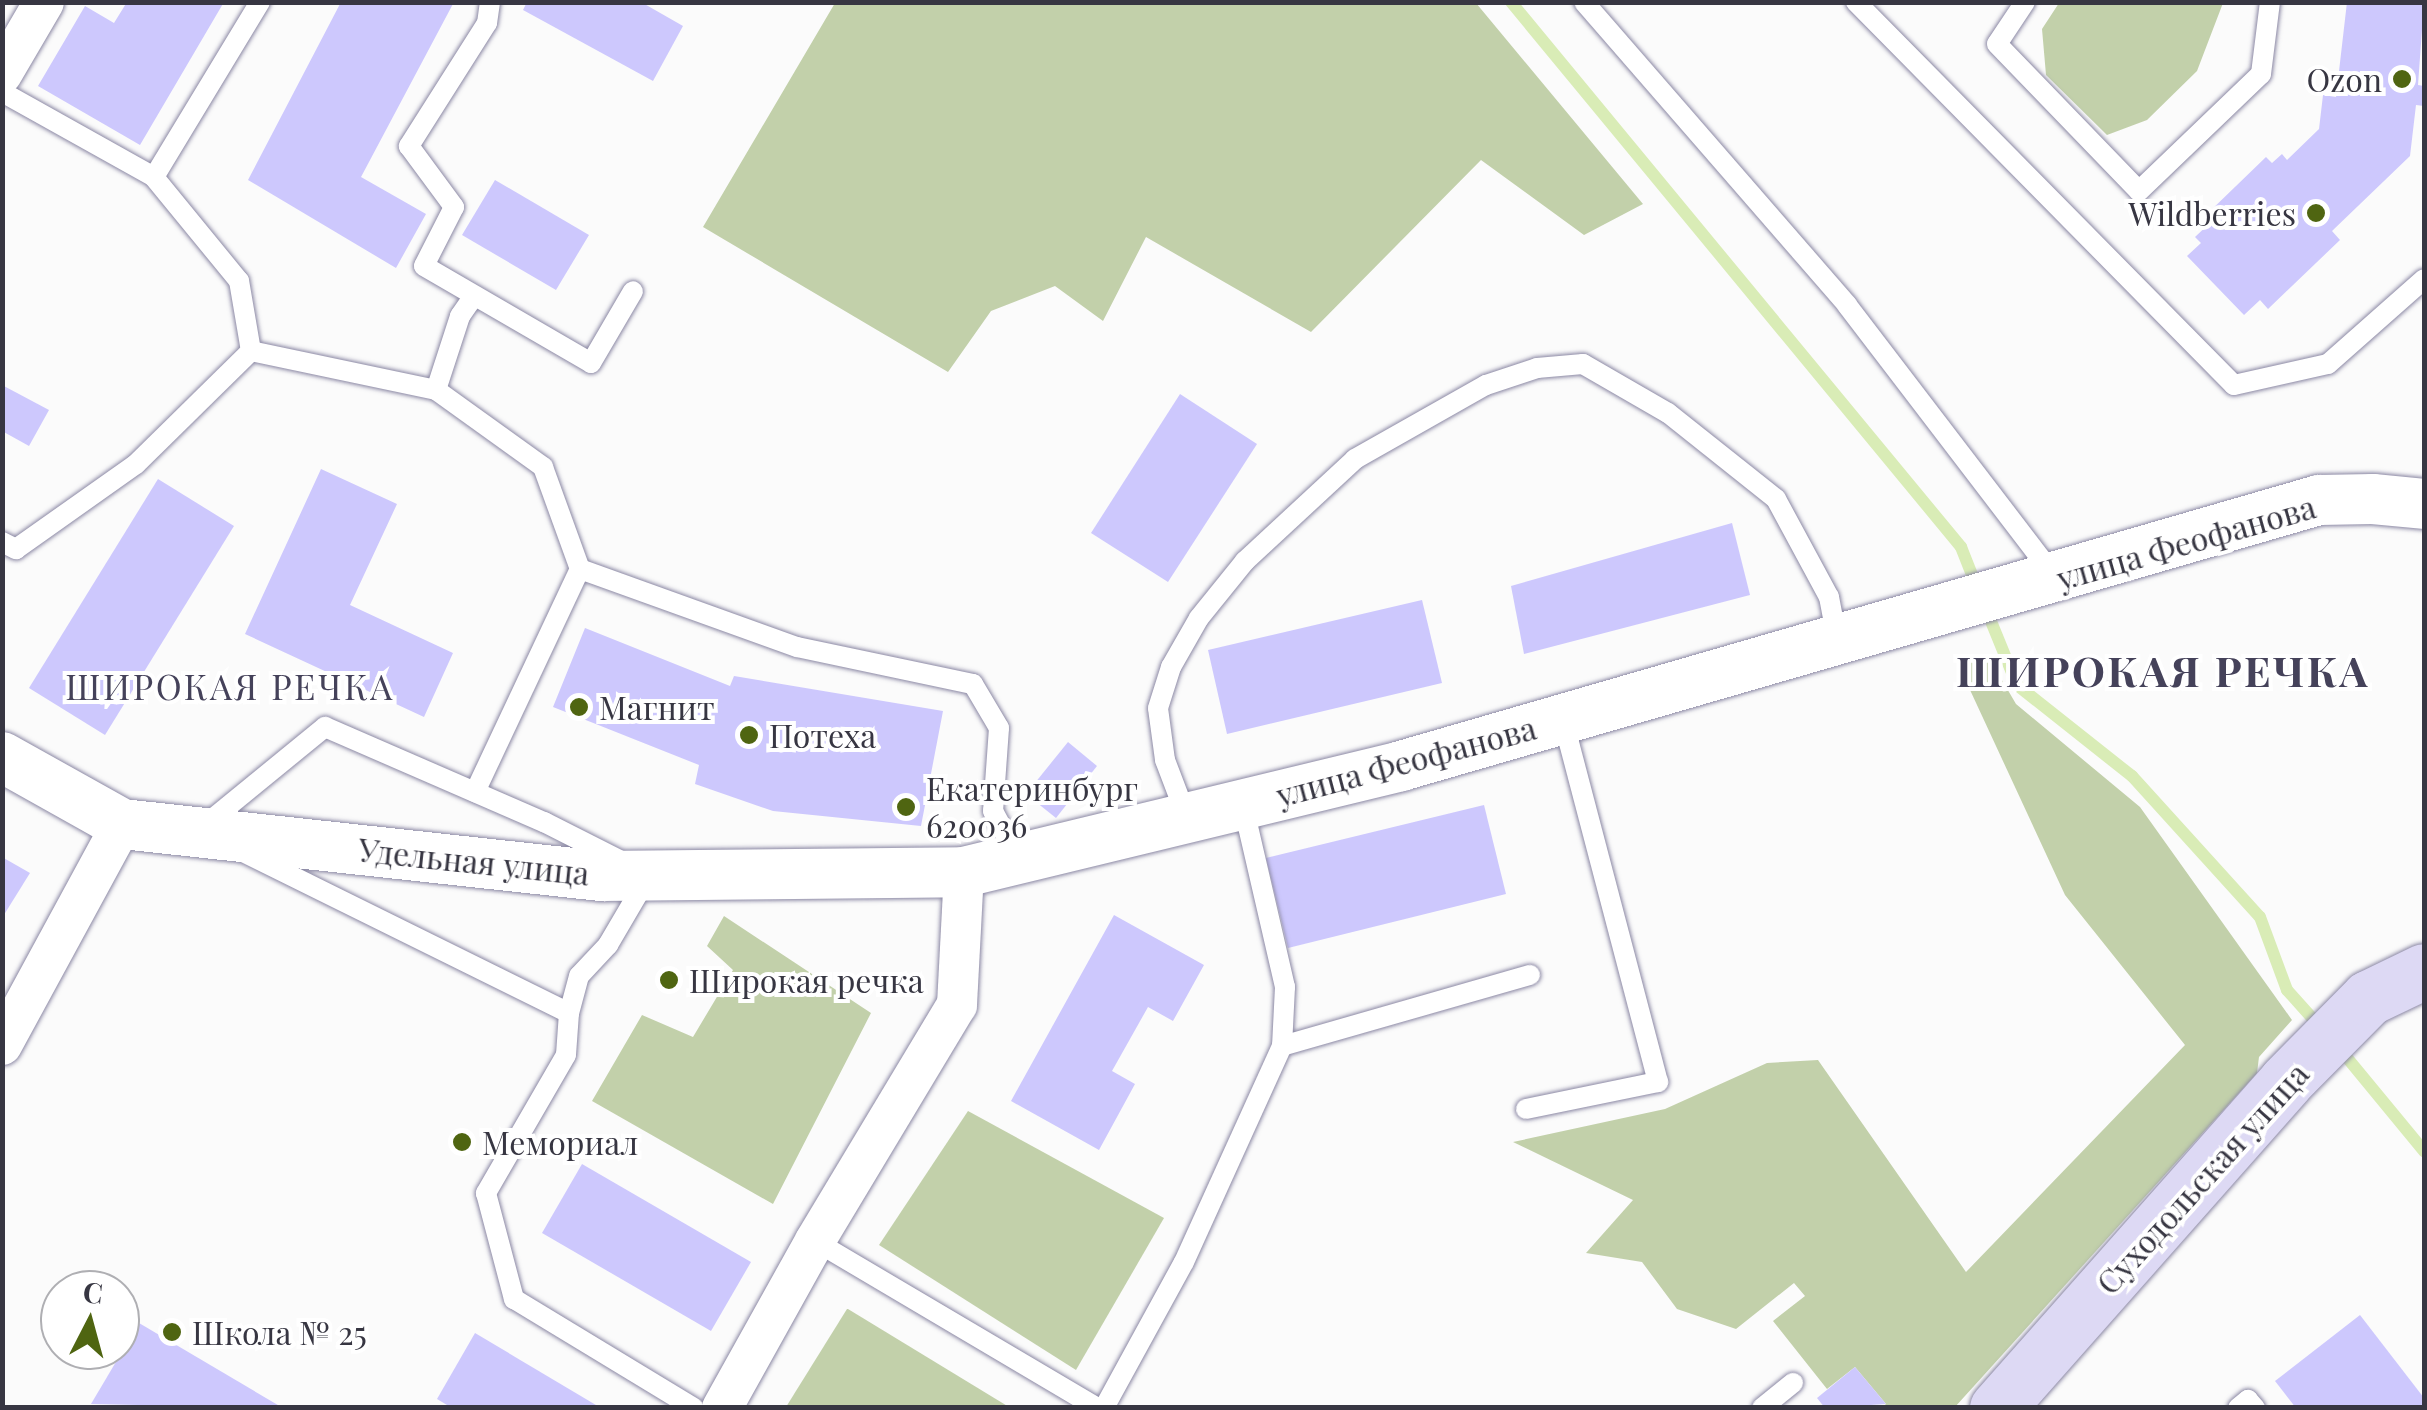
<!DOCTYPE html>
<meta charset="utf-8">
<style>
body{margin:0}
#map{position:relative;width:2427px;height:1410px;overflow:hidden;background:#fbfbfb;font-family:"Playfair Display",serif}
div>[style]{position:absolute}
[style*='--x']{left:calc(var(--x)*1px);top:calc(var(--y)*1px);width:calc(var(--w)*1px);rotate:calc(var(--a)*1deg)}
.green>*{inset:0;background:#c2d0aa}
.stream>*{height:12px;margin:-6px;padding:0 6px;transform-origin:6px;border-radius:6px;background:#d9ecb6}
.building>*{inset:0;background:#cdc8fd}
.roads{filter:drop-shadow(0 0 2px #8b88a4) drop-shadow(0 0 2px #8b88a4)}
.service>*{height:20px;margin:-10px;padding:0 10px;transform-origin:10px;border-radius:10px;background:#fff}
.minor>*{height:40px;margin:-20px;padding:0 20px;transform-origin:20px;border-radius:20px;background:#fff}
.tertiary>*{height:50px;margin:-25px;padding:0 25px;transform-origin:25px;border-radius:25px;background:#fff}
.secondary>*{height:55px;margin:-27.5px;padding:0 27.5px;transform-origin:27.5px;border-radius:27.5px;background:#ddd9f4}
.dots>*{width:28px;height:28px;translate:-50% -50%;box-sizing:border-box;border:5px solid #fff;border-radius:50%}
span{translate:-50% -50%;white-space:nowrap;text-align:center;line-height:1.15;-webkit-text-stroke:8px #fff;paint-order:stroke}
.poi-label{font-size:32px;color:#373642}
.right{translate:-100% -50%;text-align:right}
.left{translate:0 -50%;text-align:left}
.street-label{font-size:32px;color:#373642}
.neighbourhood-label{font-size:35px;color:#45425a;letter-spacing:2.5px}
.district-label{font-size:42px;color:#45425a;font-weight:700;letter-spacing:2.5px}
.frame{position:absolute;inset:0;border:5px solid #373642;pointer-events:none}
.north{position:absolute;left:40px;top:1270px;width:100px;height:100px;box-sizing:border-box;background:#fff;border:2px solid #afafb3;border-radius:50%;rotate:6deg;font-size:28px;font-weight:700;line-height:40px;text-align:center;color:#373642}
.north::after{content:'';display:block;margin:auto;width:35px;height:45px;background:#4f6511;clip-path:polygon(50% 0,100% 100%,50% 72%,0 100%)}
</style>
<div id="map">
<div class="green">
<i style="clip-path:polygon(835px 3px,1476px 3px,1643px 204px,1584px 235px,1481px 160px,1311px 332px,1146px 237px,1103px 321px,1055px 286px,991px 311px,948px 372px,703px 227px)"></i>
<i style="clip-path:polygon(2059px 3px,2059px 2px,2223px 3px,2197px 71px,2147px 120px,2107px 135px,2046px 75px,2042px 29px)"></i>
<i style="clip-path:polygon(1988px 656px,2016px 704px,2140px 807px,2292px 1020px,2259px 1057px,2257px 1073px,1955px 1407px,1882px 1407px,1886px 1404px,1855px 1367px,1827px 1389px,1773px 1321px,1805px 1296px,1794px 1283px,1736px 1329px,1677px 1309px,1642px 1262px,1586px 1253px,1633px 1200px,1513px 1142px,1665px 1109px,1767px 1063px,1818px 1060px,1966px 1272px,2185px 1045px,2065px 895px,1958px 664px)"></i>
<i style="clip-path:polygon(724px 916px,871px 1013px,773px 1204px,592px 1101px,642px 1015px,693px 1037px,733px 970px,707px 946px)"></i>
<i style="clip-path:polygon(968px 1111px,1164px 1218px,1076px 1370px,879px 1245px)"></i>
<i style="clip-path:polygon(847px 1309px,848px 1309px,1009px 1407px,786px 1407px)"></i>
</div>
<div class="stream">
<i style="--x:1511;--y:2;--w:707;--a:50.45"></i>
<i style="--x:1961;--y:547;--w:46;--a:68.4"></i>
<i style="--x:1986;--y:609;--w:82;--a:67.8"></i>
<i style="--x:2017;--y:685;--w:147;--a:38.4"></i>
<i style="--x:2132;--y:776;--w:190;--a:47.8"></i>
<i style="--x:2260;--y:917;--w:78;--a:69.7"></i>
<i style="--x:2287;--y:990;--w:52;--a:48.1"></i>
<i style="--x:2339;--y:1048;--w:134;--a:50.5"></i>
</div>
<div class="building">
<i style="clip-path:polygon(127px 2px,224px 2px,140px 145px,38px 86px,85px 6px,114px 23px)"></i>
<i style="clip-path:polygon(341px 2px,454px 2px,361px 177px,426px 214px,396px 268px,248px 180px)"></i>
<i style="clip-path:polygon(527px 2px,641px 2px,683px 26px,653px 81px,523px 10px)"></i>
<i style="clip-path:polygon(2347px 2px,2424px 2px,2418px 85px,2424px 86px,2424px 106px,2416px 105px,2410px 156px,2332px 231px,2340px 240px,2268px 309px,2260px 300px,2244px 315px,2187px 256px,2201px 243px,2195px 237px,2212px 221px,2206px 215px,2266px 157px,2272px 163px,2282px 154px,2287px 160px,2319px 129px,2323px 95px,2336px 97px)"></i>
<i style="clip-path:polygon(495px 180px,589px 235px,556px 290px,462px 235px)"></i>
<i style="clip-path:polygon(2px 385px,49px 410px,29px 446px,2px 431px)"></i>
<i style="clip-path:polygon(1180px 394px,1257px 444px,1168px 582px,1091px 533px)"></i>
<i style="clip-path:polygon(321px 469px,397px 504px,350px 605px,453px 653px,424px 717px,245px 634px)"></i>
<i style="clip-path:polygon(158px 479px,234px 526px,105px 735px,29px 688px)"></i>
<i style="clip-path:polygon(1732px 523px,1750px 595px,1524px 654px,1511px 586px)"></i>
<i style="clip-path:polygon(1422px 600px,1442px 683px,1227px 734px,1208px 650px)"></i>
<i style="clip-path:polygon(585px 628px,730px 686px,734px 676px,943px 711px,921px 826px,773px 811px,695px 784px,699px 765px,553px 707px)"></i>
<i style="clip-path:polygon(1068px 742px,1097px 766px,1056px 818px,1026px 794px)"></i>
<i style="clip-path:polygon(1484px 805px,1506px 894px,1288px 948px,1266px 858px)"></i>
<i style="clip-path:polygon(2px 857px,30px 873px,2px 918px)"></i>
<i style="clip-path:polygon(1114px 915px,1204px 965px,1173px 1021px,1148px 1007px,1112px 1071px,1135px 1084px,1099px 1150px,1011px 1101px)"></i>
<i style="clip-path:polygon(582px 1164px,751px 1262px,711px 1331px,542px 1233px)"></i>
<i style="clip-path:polygon(2360px 1315px,2424px 1398px,2424px 1408px,2296px 1408px,2275px 1381px)"></i>
<i style="clip-path:polygon(139px 1323px,283px 1408px,91px 1404px)"></i>
<i style="clip-path:polygon(475px 1333px,601px 1408px,452px 1408px,437px 1399px)"></i>
<i style="clip-path:polygon(1855px 1367px,1886px 1404px,1825px 1408px,1817px 1398px)"></i>
</div>
<div class="roads">
<div class="service">
<i style="--x:490;--y:2;--w:21;--a:98"></i>
<i style="--x:487;--y:23;--w:146;--a:122.4"></i>
<i style="--x:409;--y:146;--w:76;--a:53.6"></i>
<i style="--x:454;--y:207;--w:66;--a:117"></i>
<i style="--x:424;--y:266;--w:193;--a:30.1"></i>
<i style="--x:591;--y:363;--w:83;--a:-59.7"></i>
<i style="--x:1584;--y:2;--w:401;--a:49"></i>
<i style="--x:1847;--y:305;--w:342;--a:52.6"></i>
<i style="--x:1856;--y:2;--w:538;--a:45.38"></i>
<i style="--x:2234;--y:385;--w:96;--a:-12.6"></i>
<i style="--x:2328;--y:364;--w:128;--a:-41.5"></i>
<i style="--x:2025;--y:2;--w:50;--a:123.7"></i>
<i style="--x:1997;--y:44;--w:204;--a:46"></i>
<i style="--x:2139;--y:191;--w:169;--a:-43.8"></i>
<i style="--x:2261;--y:74;--w:73;--a:-82.9"></i>
<i style="--x:2;--y:92;--w:174;--a:29.2"></i>
<i style="--x:251;--y:351;--w:71;--a:-99.7"></i>
<i style="--x:239;--y:281;--w:134;--a:-129.3"></i>
<i style="--x:154;--y:177;--w:205;--a:-58.8"></i>
<i style="--x:436;--y:390;--w:78;--a:-72"></i>
<i style="--x:460;--y:316;--w:24;--a:-55"></i>
<i style="--x:2;--y:542;--w:16;--a:27"></i>
<i style="--x:16;--y:549;--w:147;--a:-35.3"></i>
<i style="--x:136;--y:464;--w:161;--a:-44.5"></i>
<i style="--x:251;--y:351;--w:189;--a:11.9"></i>
<i style="--x:436;--y:390;--w:132;--a:35.7"></i>
<i style="--x:543;--y:467;--w:109;--a:70.1"></i>
<i style="--x:580;--y:569;--w:231;--a:19.8"></i>
<i style="--x:797;--y:647;--w:180;--a:11.9"></i>
<i style="--x:973;--y:684;--w:51;--a:59.4"></i>
<i style="--x:999;--y:728;--w:83;--a:94.1"></i>
<i style="--x:993;--y:811;--w:55;--a:62"></i>
<i style="--x:325;--y:727;--w:239;--a:23.5"></i>
<i style="--x:544;--y:822;--w:118;--a:26.8"></i>
<i style="--x:649;--y:875;--w:81;--a:120.4"></i>
<i style="--x:608;--y:945;--w:42;--a:133.1"></i>
<i style="--x:579;--y:976;--w:38;--a:105"></i>
<i style="--x:569;--y:1013;--w:413;--a:-153.7"></i>
<i style="--x:199;--y:830;--w:163;--a:-39.3"></i>
<i style="--x:475;--y:792;--w:246;--a:-64.8"></i>
<i style="--x:1243;--y:805;--w:187;--a:77"></i>
<i style="--x:1285;--y:987;--w:59;--a:92.9"></i>
<i style="--x:1187;--y:818;--w:62;--a:-110.8"></i>
<i style="--x:1165;--y:760;--w:52;--a:-97.7"></i>
<i style="--x:1158;--y:708;--w:43;--a:-72.4"></i>
<i style="--x:1171;--y:667;--w:56;--a:-60.3"></i>
<i style="--x:1199;--y:618;--w:73;--a:-51.1"></i>
<i style="--x:1245;--y:561;--w:150;--a:-42.8"></i>
<i style="--x:1355;--y:459;--w:150;--a:-29.5"></i>
<i style="--x:1486;--y:385;--w:54;--a:-18.4"></i>
<i style="--x:1537;--y:368;--w:46;--a:-5"></i>
<i style="--x:1583;--y:364;--w:98;--a:30"></i>
<i style="--x:1668;--y:413;--w:138;--a:38.5"></i>
<i style="--x:1776;--y:499;--w:111;--a:61.6"></i>
<i style="--x:1829;--y:597;--w:43;--a:79.2"></i>
<i style="--x:569;--y:1013;--w:42;--a:94.1"></i>
<i style="--x:566;--y:1055;--w:160;--a:120.1"></i>
<i style="--x:486;--y:1193;--w:110;--a:75.2"></i>
<i style="--x:514;--y:1299;--w:210;--a:31.2"></i>
<i style="--x:1526;--y:1109;--w:135;--a:-11.6"></i>
<i style="--x:1658;--y:1082;--w:375;--a:-104.7"></i>
<i style="--x:815;--y:1241;--w:328;--a:30.6"></i>
<i style="--x:1104;--y:1408;--w:166;--a:-61.3"></i>
<i style="--x:1184;--y:1262;--w:237;--a:-65.6"></i>
<i style="--x:1282;--y:1046;--w:258;--a:-16"></i>
<i style="--x:1762;--y:1408;--w:40;--a:-39"></i>
<i style="--x:2238;--y:1408;--w:13;--a:-39"></i>
<i style="--x:2248;--y:1400;--w:11;--a:49"></i>
</div>
<div class="minor">
<i style="--x:2;--y:74;--w:83;--a:-59.7"></i>
<i style="--x:2;--y:1045;--w:251;--a:-61.5"></i>
<i style="--x:722;--y:1408;--w:191;--a:-60.9"></i>
<i style="--x:815;--y:1241;--w:275;--a:-59"></i>
<i style="--x:957;--y:1005;--w:133;--a:-87"></i>
</div>
<div class="tertiary">
<i style="--x:2;--y:757;--w:137;--a:29.2"></i>
<i style="--x:122;--y:824;--w:483;--a:6.2"></i>
<i style="--x:602;--y:876;--w:362;--a:-0.6"></i>
<i style="--x:964;--y:872;--w:450;--a:-13.6"></i>
<i style="--x:1401;--y:766;--w:956;--a:-16.16"></i>
<i style="--x:2319;--y:500;--w:54;--a:-1.1"></i>
<i style="--x:2373;--y:499;--w:51;--a:5.6"></i>
</div>
<div class="secondary">
<i style="--x:1997;--y:1408;--w:436;--a:-48.5"></i>
<i style="--x:2286;--y:1081;--w:117;--a:-45.3"></i>
<i style="--x:2368;--y:998;--w:62;--a:-25.7"></i>
</div>
</div>
<div class="dots">
<i style="left:2402px;top:79px;background:#4f6511"></i>
<i style="left:2316px;top:213px;background:#4f6511"></i>
<i style="left:579px;top:707px;background:#4f6511"></i>
<i style="left:749px;top:735px;background:#4f6511"></i>
<i style="left:906px;top:807px;background:#4f6511"></i>
<i style="left:669px;top:980px;background:#4f6511"></i>
<i style="left:462px;top:1142px;background:#4f6511"></i>
<i style="left:172px;top:1332px;background:#4f6511"></i>
</div>
<div class="poi-label">
<span class="right" style="left:2382px;top:79px">Ozon</span>
<span class="right" style="left:2296px;top:213px">Wildberries</span>
<span class="left" style="left:599px;top:707px">Магнит</span>
<span class="left" style="left:769px;top:735px">Потеха</span>
<span class="left" style="left:926px;top:807px">Екатеринбург<br>620036</span>
<span class="left" style="left:689px;top:980px">Широкая речка</span>
<span class="left" style="left:482px;top:1142px">Мемориал</span>
<span class="left" style="left:192px;top:1332px">Школа № 25</span>
</div>
<div class="street-label">
<span style="left:2186px;top:542px;rotate:-16deg">улица Феофанова</span>
<span style="left:1406px;top:761px;rotate:-15deg">улица Феофанова</span>
<span style="left:474px;top:861px;rotate:6deg">Удельная улица</span>
<span style="left:2202px;top:1178px;rotate:-48deg">Суходольская улица</span>
</div>
<div class="neighbourhood-label">
<span style="left:230px;top:686px">ШИРОКАЯ РЕЧКА</span>
</div>
<div class="district-label">
<span style="left:2163px;top:670px">ШИРОКАЯ РЕЧКА</span>
</div>
<div class="frame"></div>
<div class="north">С</div>
</div>
